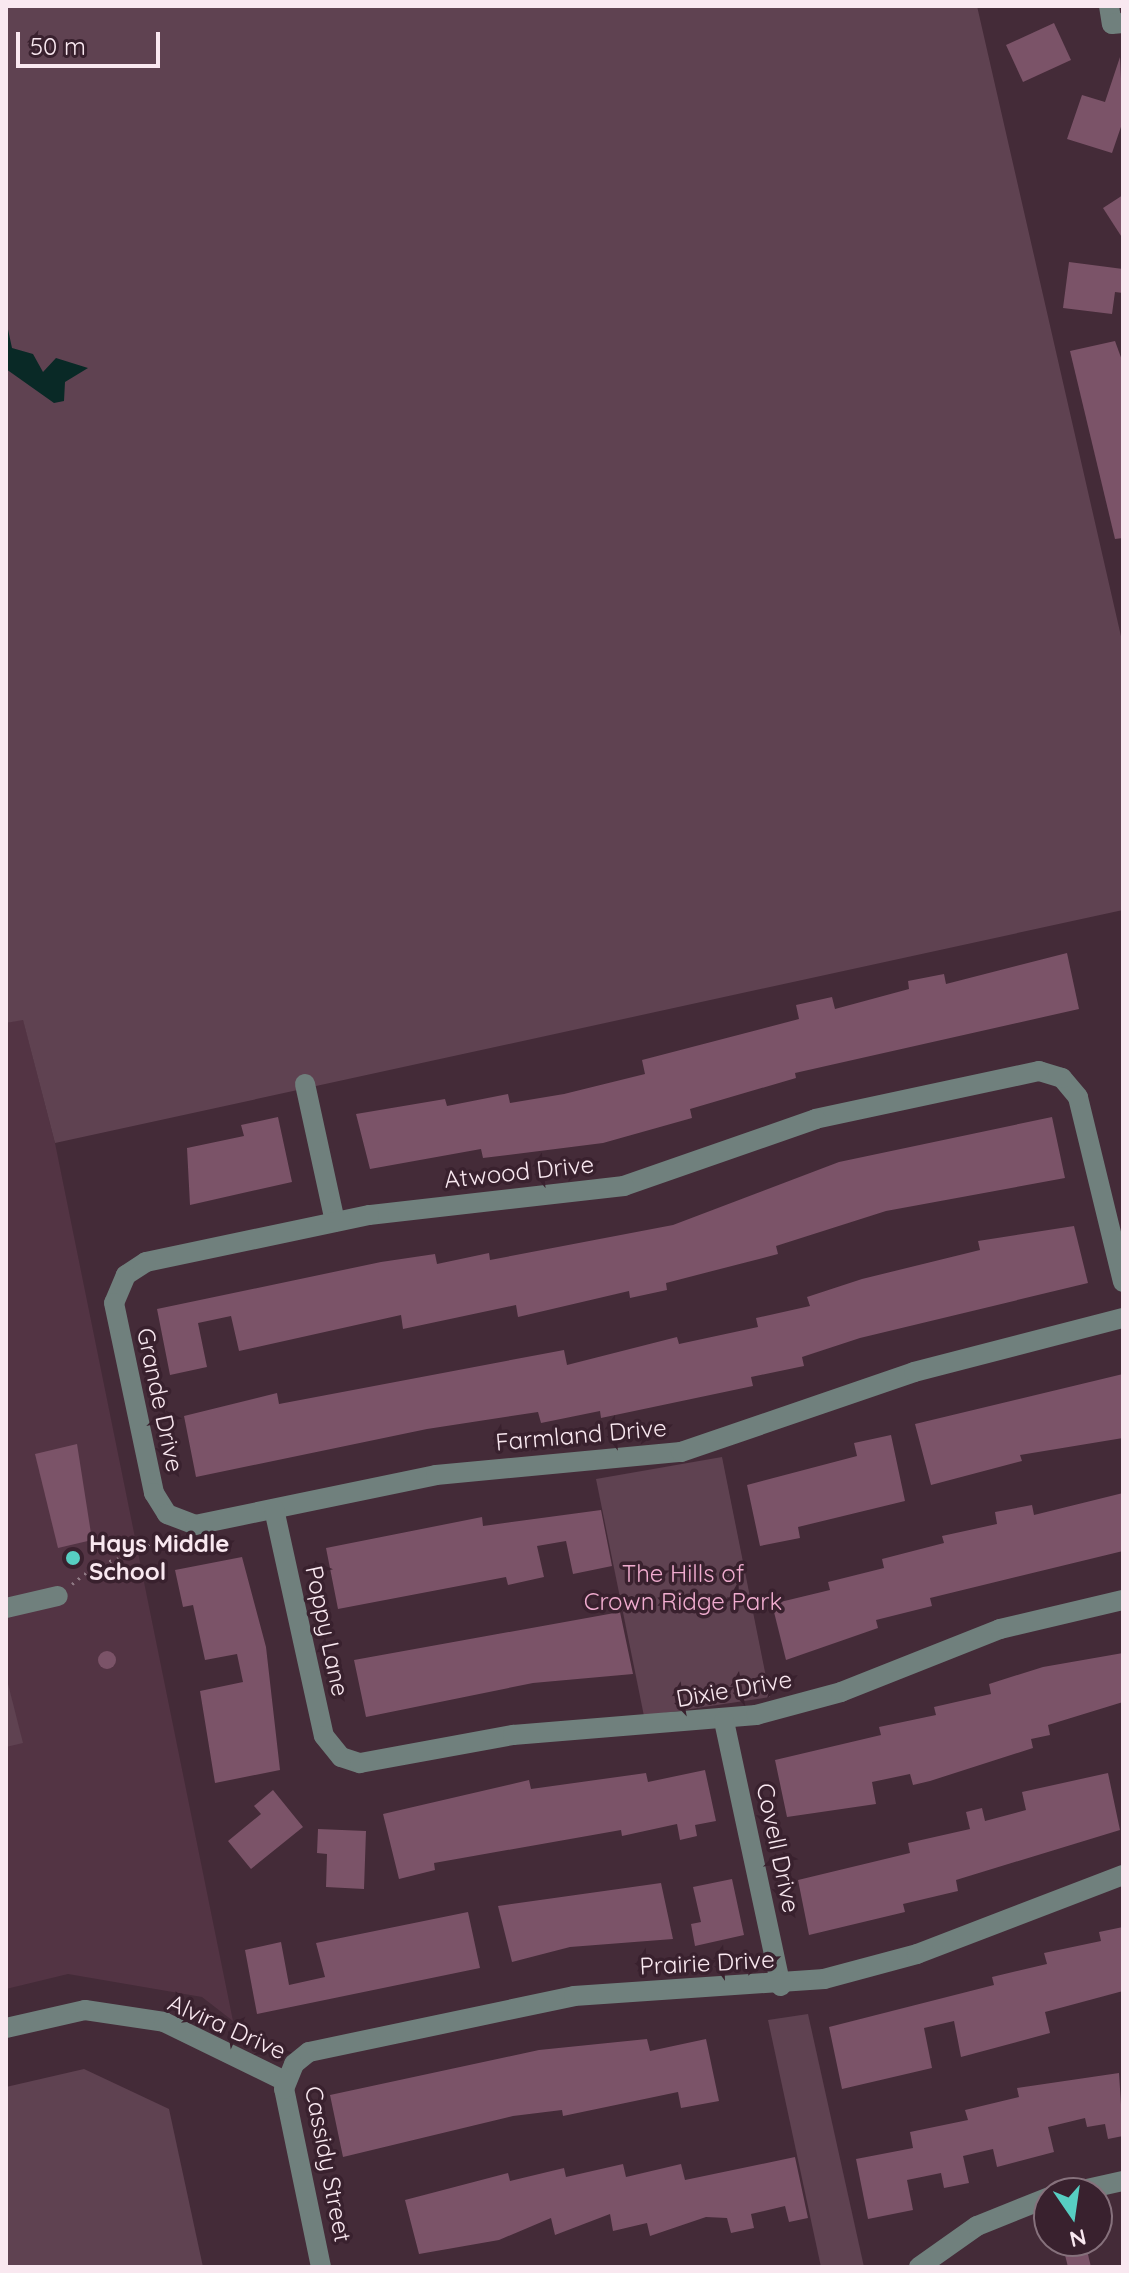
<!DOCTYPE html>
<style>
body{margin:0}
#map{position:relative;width:1129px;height:2273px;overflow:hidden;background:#442b38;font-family:Quicksand,sans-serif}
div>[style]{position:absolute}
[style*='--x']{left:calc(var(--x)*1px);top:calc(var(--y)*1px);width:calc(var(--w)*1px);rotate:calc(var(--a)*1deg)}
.built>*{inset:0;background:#533444}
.green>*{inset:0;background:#5f4251}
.water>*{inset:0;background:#092926}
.building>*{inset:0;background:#7b5368}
.round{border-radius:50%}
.path>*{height:3px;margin-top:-1.5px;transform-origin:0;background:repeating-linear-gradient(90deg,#8e7883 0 2px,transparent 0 8px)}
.minor>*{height:20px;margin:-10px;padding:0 10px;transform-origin:10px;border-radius:10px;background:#70807d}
.dots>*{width:22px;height:22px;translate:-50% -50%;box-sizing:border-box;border:4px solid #39212e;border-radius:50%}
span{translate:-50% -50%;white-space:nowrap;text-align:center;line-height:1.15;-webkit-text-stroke:7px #39212e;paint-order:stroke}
.street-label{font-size:24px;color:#f9e8f0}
.poi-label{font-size:24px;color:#f9e8f0;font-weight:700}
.left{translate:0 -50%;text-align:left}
.park-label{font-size:24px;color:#f0accf}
.frame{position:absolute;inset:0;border:8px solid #f9e8f0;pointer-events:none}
.north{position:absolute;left:1033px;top:2177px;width:80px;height:80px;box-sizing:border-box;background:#39212e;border:2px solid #86717c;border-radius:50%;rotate:167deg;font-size:22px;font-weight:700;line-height:32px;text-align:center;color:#f9e8f0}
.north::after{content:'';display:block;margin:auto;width:28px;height:36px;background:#57cec2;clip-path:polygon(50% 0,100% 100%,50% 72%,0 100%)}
.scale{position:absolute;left:16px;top:32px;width:144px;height:36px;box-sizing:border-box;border:4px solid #f9e8f0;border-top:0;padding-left:10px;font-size:24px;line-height:28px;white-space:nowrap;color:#f9e8f0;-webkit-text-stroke:6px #39212e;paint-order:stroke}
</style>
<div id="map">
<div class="built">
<i style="clip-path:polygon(23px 1019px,55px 1143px,233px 2021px,202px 1997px,68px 1974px,6px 1989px,6px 1023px)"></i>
</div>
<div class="green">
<i style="clip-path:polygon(6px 6px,977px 6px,1123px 645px,1123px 910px,55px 1143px,23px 1020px,6px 1023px)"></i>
<i style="clip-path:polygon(722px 1457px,770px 1697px,644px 1716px,596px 1479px)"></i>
<i style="clip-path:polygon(6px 1676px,23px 1743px,6px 1747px)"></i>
<i style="clip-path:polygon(808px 2014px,864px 2267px,821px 2267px,768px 2020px)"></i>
<i style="clip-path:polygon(84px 2069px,169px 2109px,203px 2267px,6px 2267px,6px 2087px)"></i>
</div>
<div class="water">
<i style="clip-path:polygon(6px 320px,12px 348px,33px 354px,43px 372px,56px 358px,88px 368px,65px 382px,64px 401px,54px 403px,6px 369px)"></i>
</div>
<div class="building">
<i style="clip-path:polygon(1054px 23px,1071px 60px,1023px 82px,1006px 45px)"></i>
<i style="clip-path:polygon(1120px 57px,1123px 121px,1112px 153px,1067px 139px,1082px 95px,1105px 102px)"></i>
<i style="clip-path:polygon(1123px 195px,1123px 239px,1103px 208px)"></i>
<i style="clip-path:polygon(1069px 262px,1123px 269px,1123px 293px,1115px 292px,1112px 314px,1063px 308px)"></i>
<i style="clip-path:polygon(1115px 341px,1123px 363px,1123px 538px,1115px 539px,1070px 351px)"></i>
<i style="clip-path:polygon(1067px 953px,1079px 1009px,795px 1073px,796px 1078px,690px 1109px,692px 1118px,603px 1143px,483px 1158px,481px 1149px,370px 1169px,356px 1114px,445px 1099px,447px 1106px,508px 1094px,510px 1103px,564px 1094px,645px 1074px,642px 1060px,799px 1019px,796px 1005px,832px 997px,835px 1009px,909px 989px,908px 981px,944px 974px,946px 984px)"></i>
<i style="clip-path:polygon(278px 1117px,292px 1182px,190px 1205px,187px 1148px,244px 1136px,241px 1125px)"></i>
<i style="clip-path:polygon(1052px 1117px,1065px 1178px,886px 1211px,776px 1246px,778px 1254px,666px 1283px,667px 1290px,630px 1298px,629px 1291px,518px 1317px,516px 1305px,403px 1329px,401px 1315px,239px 1351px,231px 1316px,198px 1323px,207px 1367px,170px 1375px,157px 1309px,381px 1262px,435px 1254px,437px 1264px,489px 1253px,490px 1260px,673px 1225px,839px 1162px)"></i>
<i style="clip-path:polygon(1074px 1226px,1088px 1283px,860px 1338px,802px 1357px,804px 1366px,751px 1377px,753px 1386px,601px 1418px,600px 1411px,541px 1423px,538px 1412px,427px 1429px,196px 1477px,184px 1416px,277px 1393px,279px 1404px,564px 1350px,567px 1365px,677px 1337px,679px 1344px,758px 1327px,756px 1318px,810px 1306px,807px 1297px,862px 1279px,980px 1250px,978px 1241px)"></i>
<i style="clip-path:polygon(1123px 1374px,1123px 1438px,1020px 1455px,1022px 1461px,931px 1485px,915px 1424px)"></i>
<i style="clip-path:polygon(891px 1435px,905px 1501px,798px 1527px,800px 1538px,760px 1546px,747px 1485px,857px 1456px,854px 1443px)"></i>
<i style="clip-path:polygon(77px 1444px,92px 1540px,58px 1548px,35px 1454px)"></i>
<i style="clip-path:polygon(1123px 1493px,1123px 1551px,930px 1598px,932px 1606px,876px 1620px,878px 1628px,786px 1660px,772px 1604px,830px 1590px,828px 1582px,884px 1568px,882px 1559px,944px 1543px,942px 1536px,997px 1524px,995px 1512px,1032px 1505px,1034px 1515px)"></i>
<i style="clip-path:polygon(601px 1510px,612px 1566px,573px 1574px,566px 1541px,537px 1546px,544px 1577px,508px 1585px,506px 1577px,338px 1609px,326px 1548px,482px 1517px,483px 1526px)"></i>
<i style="clip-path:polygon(242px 1557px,266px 1647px,280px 1770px,215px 1783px,200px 1691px,243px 1682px,237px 1654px,205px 1660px,193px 1605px,183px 1607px,175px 1570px)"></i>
<i style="clip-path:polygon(620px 1612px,633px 1674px,533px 1683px,366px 1717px,354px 1660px)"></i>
<i class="round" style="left:98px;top:1651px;width:18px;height:18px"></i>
<i style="clip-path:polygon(1123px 1653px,1123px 1702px,1048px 1725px,1050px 1735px,1031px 1739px,1033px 1748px,930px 1781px,913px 1785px,910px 1774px,872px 1782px,876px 1804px,787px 1817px,775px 1760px,881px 1735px,879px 1727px,936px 1715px,934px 1707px,991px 1694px,989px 1684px,1043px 1667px)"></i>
<i style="clip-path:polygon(705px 1770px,716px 1821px,695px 1825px,697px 1836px,680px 1840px,677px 1824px,622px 1836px,621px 1830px,434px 1863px,435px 1870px,399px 1879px,383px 1814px,529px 1780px,531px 1789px,646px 1773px,648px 1782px)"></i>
<i style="clip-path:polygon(1108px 1773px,1120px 1830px,956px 1880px,958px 1891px,903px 1904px,905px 1912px,809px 1935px,798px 1880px,910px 1853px,908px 1843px,970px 1829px,966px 1812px,982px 1808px,985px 1821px,1026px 1810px,1022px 1792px)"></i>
<i style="clip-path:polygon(273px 1790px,303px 1827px,251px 1869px,228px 1841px,261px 1814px,254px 1806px)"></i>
<i style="clip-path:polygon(318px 1829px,366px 1831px,364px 1889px,326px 1887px,327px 1854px,317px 1853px)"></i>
<i style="clip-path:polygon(732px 1879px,744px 1935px,695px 1946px,691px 1924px,701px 1922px,693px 1887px)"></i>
<i style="clip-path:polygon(661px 1883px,673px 1939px,570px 1947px,512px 1962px,498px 1906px)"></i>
<i style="clip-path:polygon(468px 1912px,480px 1968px,257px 2014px,245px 1950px,281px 1942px,289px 1985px,325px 1977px,316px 1943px)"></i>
<i style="clip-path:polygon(1123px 1927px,1123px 1991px,1045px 2012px,1050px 2033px,961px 2057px,954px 2021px,924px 2028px,932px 2068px,842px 2089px,829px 2027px,994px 1985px,992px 1977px,1047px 1964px,1044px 1953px,1101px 1941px,1099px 1932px)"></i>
<i style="clip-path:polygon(647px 2039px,650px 2051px,706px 2039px,719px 2101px,681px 2108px,678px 2092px,563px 2116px,562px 2110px,513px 2116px,343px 2157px,330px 2095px,539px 2050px)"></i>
<i style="clip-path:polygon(1119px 2073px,1123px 2136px,1108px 2139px,1105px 2124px,1087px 2127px,1085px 2118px,1048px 2127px,1054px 2152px,997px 2167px,993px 2149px,963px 2156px,969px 2183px,944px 2188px,941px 2173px,907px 2180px,913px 2210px,868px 2219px,856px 2159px,913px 2148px,910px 2132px,968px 2120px,965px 2110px,1019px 2097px,1017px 2088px)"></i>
<i style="clip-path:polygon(795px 2157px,808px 2218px,789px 2222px,785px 2206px,751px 2214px,754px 2228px,731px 2233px,727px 2218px,706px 2217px,650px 2236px,647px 2223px,613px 2231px,610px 2214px,555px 2235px,551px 2218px,499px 2240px,419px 2254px,405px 2200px,508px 2173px,510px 2181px,564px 2168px,566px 2177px,623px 2164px,626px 2177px,681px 2164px,685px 2180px)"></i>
<i style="clip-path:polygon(1085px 2242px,1091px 2267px,1068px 2267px,1063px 2247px)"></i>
</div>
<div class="path">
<i style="--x:72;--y:1584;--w:28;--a:-39"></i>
<i style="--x:94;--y:1566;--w:50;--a:-17.4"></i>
<i style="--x:142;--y:1551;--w:25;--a:-45"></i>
</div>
<div class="minor">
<i style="--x:1109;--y:6;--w:18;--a:81"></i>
<i style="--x:1112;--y:24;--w:11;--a:-5"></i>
<i style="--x:305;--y:1084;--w:141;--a:77.7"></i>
<i style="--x:1123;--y:1282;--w:190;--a:-103.7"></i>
<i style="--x:1078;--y:1097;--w:25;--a:-130"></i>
<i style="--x:1062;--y:1078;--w:24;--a:-163"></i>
<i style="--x:1039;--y:1071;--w:228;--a:167.9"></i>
<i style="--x:816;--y:1119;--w:203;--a:160.8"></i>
<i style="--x:624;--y:1186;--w:257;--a:173.5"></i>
<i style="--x:369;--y:1215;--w:228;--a:168.1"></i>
<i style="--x:146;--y:1262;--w:24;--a:147"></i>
<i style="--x:126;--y:1275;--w:30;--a:113"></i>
<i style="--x:114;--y:1303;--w:194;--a:78.1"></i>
<i style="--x:154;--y:1493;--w:25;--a:58"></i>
<i style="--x:167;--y:1514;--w:30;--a:21"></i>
<i style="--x:195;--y:1525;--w:246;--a:-11.7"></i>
<i style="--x:436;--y:1475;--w:246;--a:-5.4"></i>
<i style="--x:681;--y:1452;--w:246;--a:-18.9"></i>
<i style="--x:914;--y:1372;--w:216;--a:-14.5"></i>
<i style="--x:274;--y:1509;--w:232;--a:77.6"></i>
<i style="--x:324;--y:1736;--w:27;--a:51"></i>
<i style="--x:341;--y:1757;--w:20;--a:18"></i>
<i style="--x:360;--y:1763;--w:156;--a:-10.4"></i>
<i style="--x:513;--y:1735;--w:244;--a:-4.7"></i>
<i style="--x:756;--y:1715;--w:88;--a:-15.1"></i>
<i style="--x:841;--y:1692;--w:171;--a:-21.6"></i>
<i style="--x:1000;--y:1629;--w:126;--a:-13.3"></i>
<i style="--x:6;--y:1608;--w:53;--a:-13"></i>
<i style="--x:724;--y:1721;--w:271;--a:77.9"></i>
<i style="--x:6;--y:2028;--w:81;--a:-12.8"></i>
<i style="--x:85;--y:2010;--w:80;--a:8.6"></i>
<i style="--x:164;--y:2022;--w:135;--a:26"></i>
<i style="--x:1069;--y:2193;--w:55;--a:-12.5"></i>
<i style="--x:321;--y:2267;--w:182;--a:-101.7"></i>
<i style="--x:284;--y:2089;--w:27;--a:-68"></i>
<i style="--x:294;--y:2064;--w:19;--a:-39"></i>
<i style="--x:309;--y:2052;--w:271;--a:-11.9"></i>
<i style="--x:574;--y:1996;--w:251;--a:-3.9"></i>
<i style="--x:824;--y:1979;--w:96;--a:-15"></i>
<i style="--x:917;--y:1954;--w:221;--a:-21"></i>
<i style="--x:919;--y:2267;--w:71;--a:-35.3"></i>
<i style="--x:977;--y:2226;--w:78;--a:-21.9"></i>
</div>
<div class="dots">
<i style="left:73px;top:1558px;background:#57cec2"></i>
</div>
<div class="street-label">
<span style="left:519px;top:1172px;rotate:-6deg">Atwood Drive</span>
<span style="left:160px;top:1400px;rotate:78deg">Grande Drive</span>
<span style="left:581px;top:1435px;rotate:-5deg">Farmland Drive</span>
<span style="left:327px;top:1631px;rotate:78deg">Poppy Lane</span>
<span style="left:734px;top:1689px;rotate:-10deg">Dixie Drive</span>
<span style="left:778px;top:1848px;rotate:78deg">Covell Drive</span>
<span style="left:707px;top:1963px;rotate:-3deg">Prairie Drive</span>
<span style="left:227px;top:2027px;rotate:24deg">Alvira Drive</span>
<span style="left:328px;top:2164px;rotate:79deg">Cassidy Street</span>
</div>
<div class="poi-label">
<span class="left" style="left:89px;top:1558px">Hays Middle<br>School</span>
</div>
<div class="park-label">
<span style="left:683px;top:1588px">The Hills of<br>Crown Ridge Park</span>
</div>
<div class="frame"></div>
<div class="north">N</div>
<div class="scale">50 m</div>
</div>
